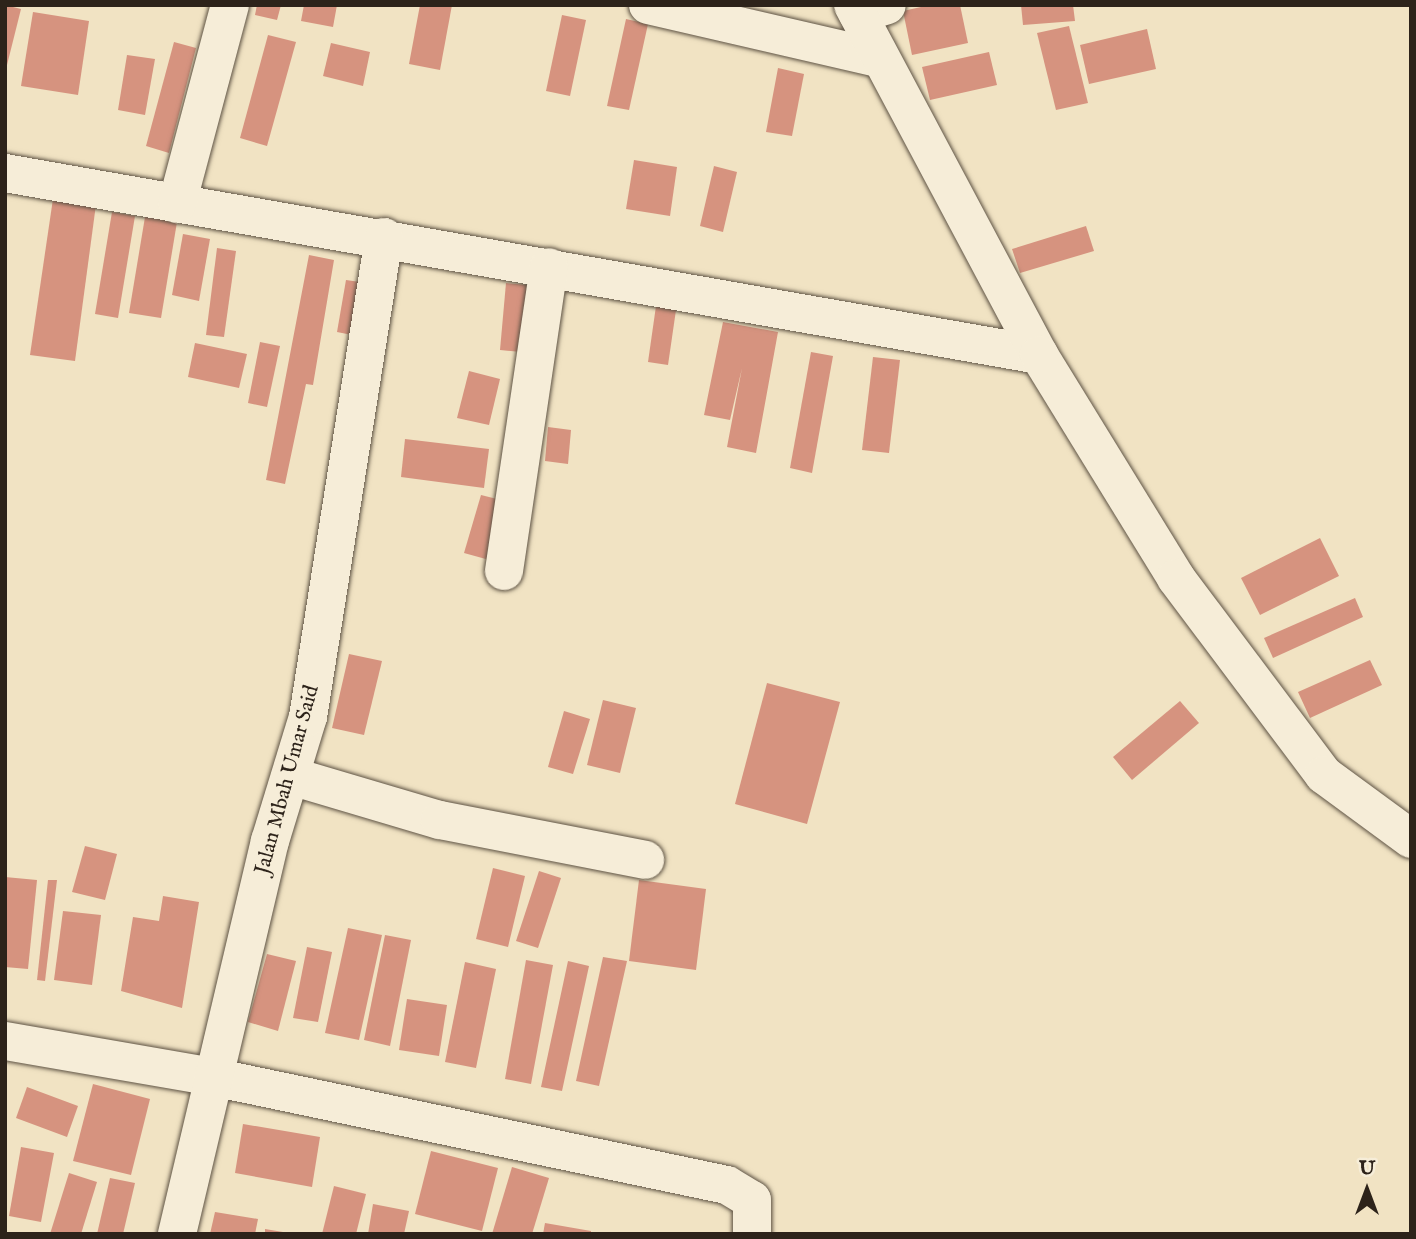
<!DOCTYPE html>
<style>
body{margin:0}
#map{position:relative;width:1416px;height:1239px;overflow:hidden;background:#f1e3c3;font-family:"IM FELL English",serif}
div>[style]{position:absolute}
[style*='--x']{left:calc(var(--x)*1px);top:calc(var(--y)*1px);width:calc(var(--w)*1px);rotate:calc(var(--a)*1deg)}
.building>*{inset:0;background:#d6937f}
.roads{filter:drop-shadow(0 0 2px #5e5344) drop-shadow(0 0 2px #5e5344)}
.minor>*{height:38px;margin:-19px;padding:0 19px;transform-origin:19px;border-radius:19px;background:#f6edd8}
.secondary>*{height:38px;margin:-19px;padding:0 19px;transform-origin:19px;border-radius:19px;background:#f6edd8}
span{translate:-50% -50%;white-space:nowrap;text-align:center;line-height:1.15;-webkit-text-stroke:5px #f6edd8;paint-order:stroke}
.street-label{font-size:21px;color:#2d231a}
.frame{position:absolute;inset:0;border:7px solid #2d231a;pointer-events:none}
.north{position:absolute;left:1332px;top:1155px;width:70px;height:70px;-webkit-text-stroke:5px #f6edd8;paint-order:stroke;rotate:0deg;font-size:19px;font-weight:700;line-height:28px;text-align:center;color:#2d231a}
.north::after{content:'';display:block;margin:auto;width:24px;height:32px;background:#2d231a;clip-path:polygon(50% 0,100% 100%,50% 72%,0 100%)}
</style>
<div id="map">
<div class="building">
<i style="clip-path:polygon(5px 5px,21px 9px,6px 69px,5px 69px)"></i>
<i style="clip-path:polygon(257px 5px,281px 5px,277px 20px,255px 15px)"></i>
<i style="clip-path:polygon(304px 5px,337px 5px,333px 27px,301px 21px)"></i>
<i style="clip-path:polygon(420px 5px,452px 5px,440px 70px,409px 64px)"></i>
<i style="clip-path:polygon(930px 5px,960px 5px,968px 43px,912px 55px,903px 11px)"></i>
<i style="clip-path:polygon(1021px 5px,1073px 5px,1075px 21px,1023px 25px)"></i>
<i style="clip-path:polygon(33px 12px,89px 21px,78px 95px,21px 86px)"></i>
<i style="clip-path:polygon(562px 15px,586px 20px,570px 96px,546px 91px)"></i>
<i style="clip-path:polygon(626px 19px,648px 24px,629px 110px,607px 106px)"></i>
<i style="clip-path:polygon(1069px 26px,1088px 103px,1056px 110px,1037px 33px)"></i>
<i style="clip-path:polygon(1147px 29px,1156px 69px,1089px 84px,1080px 45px)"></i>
<i style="clip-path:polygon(268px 35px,296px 42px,267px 146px,240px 138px)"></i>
<i style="clip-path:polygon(174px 42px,196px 48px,169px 153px,146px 146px)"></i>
<i style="clip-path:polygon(331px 43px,370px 52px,363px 86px,323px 76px)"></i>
<i style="clip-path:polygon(989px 52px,997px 85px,930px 100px,922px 67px)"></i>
<i style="clip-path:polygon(127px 55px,155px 59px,145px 115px,118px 110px)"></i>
<i style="clip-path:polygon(778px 68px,804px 74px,792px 136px,766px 132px)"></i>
<i style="clip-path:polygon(634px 160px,677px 167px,670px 216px,626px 209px)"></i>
<i style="clip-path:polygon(714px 166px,737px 172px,723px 232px,700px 226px)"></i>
<i style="clip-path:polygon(54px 192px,97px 197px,75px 361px,30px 355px)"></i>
<i style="clip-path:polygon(112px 212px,135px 216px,118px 318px,95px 314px)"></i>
<i style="clip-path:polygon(145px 217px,177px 222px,161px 318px,129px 313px)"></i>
<i style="clip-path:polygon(1086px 226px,1094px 251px,1020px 273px,1012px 249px)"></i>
<i style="clip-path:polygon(183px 234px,210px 239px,199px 301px,172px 295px)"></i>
<i style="clip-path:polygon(217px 248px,236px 251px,224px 337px,206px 335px)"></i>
<i style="clip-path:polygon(309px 255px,334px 260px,313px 385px,306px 384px,285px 484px,266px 480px)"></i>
<i style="clip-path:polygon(346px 280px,367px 283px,357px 336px,337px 332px)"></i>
<i style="clip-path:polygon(506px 283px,538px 286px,531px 353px,500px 350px)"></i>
<i style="clip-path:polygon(656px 306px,676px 310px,668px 365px,648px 362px)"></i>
<i style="clip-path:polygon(723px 322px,778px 332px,756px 453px,727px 447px,742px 368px,730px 420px,704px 415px)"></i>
<i style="clip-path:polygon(260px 342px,280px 346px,267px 407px,248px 403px)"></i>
<i style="clip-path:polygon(195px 343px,247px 354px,239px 388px,188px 377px)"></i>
<i style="clip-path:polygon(811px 352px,833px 356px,812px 473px,790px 468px)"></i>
<i style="clip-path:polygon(873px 357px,900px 360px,889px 453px,862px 450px)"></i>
<i style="clip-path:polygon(469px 371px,500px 379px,489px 425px,457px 418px)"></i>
<i style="clip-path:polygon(548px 427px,571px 430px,568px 464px,545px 461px)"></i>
<i style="clip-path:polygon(405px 439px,489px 449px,484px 488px,401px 477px)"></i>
<i style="clip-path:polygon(481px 495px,509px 502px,493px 561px,464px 553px)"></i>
<i style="clip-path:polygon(1320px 538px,1339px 576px,1260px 615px,1241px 578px)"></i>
<i style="clip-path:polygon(1355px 598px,1363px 617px,1273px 658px,1264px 638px)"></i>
<i style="clip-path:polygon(349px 654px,382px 661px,364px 735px,332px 728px)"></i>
<i style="clip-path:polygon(1370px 660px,1382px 685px,1310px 718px,1298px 692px)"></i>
<i style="clip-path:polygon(767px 683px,840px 702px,807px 824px,735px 804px)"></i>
<i style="clip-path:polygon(603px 700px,636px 708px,620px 773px,587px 765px)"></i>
<i style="clip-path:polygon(1180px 701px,1199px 723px,1132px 780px,1113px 757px)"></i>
<i style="clip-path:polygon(564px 711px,590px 719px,573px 774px,548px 767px)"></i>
<i style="clip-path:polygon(85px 846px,117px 854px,105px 900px,72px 892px)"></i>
<i style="clip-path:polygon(493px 868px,525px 876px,508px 947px,476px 939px)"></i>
<i style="clip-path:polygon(539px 871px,561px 878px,538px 948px,516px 941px)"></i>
<i style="clip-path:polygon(5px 877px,37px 880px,28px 969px,5px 967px)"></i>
<i style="clip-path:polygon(48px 880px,57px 880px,45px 981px,37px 980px)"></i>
<i style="clip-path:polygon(639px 880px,706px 889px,696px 970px,629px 961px)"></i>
<i style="clip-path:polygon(163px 896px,199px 902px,182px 1008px,121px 991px,133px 917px,159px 921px)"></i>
<i style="clip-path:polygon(63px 911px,101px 915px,92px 985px,54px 980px)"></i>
<i style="clip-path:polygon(348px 928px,382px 935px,359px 1040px,325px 1033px)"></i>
<i style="clip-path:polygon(385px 935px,411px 940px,390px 1046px,364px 1040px)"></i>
<i style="clip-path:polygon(307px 947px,332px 952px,318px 1022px,293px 1018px)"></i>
<i style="clip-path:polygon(267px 954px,296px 961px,278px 1031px,248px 1022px)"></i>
<i style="clip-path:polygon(603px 957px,627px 961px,599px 1086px,576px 1081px)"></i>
<i style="clip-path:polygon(526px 960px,553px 965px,531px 1084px,505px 1079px)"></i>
<i style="clip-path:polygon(568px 961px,589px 966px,562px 1091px,541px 1087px)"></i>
<i style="clip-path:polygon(465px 962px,496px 969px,476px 1068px,445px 1062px)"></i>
<i style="clip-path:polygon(407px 999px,447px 1005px,439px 1056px,399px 1050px)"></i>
<i style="clip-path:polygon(93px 1084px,150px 1099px,131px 1175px,73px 1161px)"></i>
<i style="clip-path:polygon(27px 1087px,78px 1106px,67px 1137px,16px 1118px)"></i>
<i style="clip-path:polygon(243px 1124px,320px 1137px,312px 1187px,235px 1173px)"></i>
<i style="clip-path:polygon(21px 1147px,54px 1153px,41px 1222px,9px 1216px)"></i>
<i style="clip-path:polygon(431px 1151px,498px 1168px,482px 1231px,415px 1214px)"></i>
<i style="clip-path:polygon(512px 1167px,549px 1178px,532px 1234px,492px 1234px)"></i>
<i style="clip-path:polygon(69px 1173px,97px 1182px,81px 1234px,50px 1234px)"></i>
<i style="clip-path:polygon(110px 1178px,135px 1183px,123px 1234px,97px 1234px)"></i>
<i style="clip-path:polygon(334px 1186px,366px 1194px,356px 1234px,322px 1234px)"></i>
<i style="clip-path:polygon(373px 1204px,409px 1211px,404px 1234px,368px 1234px)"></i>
<i style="clip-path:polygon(215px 1212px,258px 1219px,255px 1234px,210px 1234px)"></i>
<i style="clip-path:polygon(545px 1223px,591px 1231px,591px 1234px,543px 1234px)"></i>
<i style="clip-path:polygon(265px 1229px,283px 1232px,283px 1234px,265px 1234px)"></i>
</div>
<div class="roads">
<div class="minor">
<i style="--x:648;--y:5;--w:239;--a:13"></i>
<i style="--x:858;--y:14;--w:30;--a:-17"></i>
<i style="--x:5;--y:173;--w:1050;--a:9.98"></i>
<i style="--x:177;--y:204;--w:206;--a:-75.1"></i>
<i style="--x:504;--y:571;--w:307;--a:-81.6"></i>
<i style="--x:291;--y:776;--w:155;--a:16.5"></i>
<i style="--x:440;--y:820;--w:209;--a:11"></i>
<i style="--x:5;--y:1041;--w:211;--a:9.8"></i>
<i style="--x:213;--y:1077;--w:525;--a:11.87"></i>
<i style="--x:727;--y:1185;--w:29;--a:31"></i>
<i style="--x:752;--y:1200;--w:34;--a:90"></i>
<i style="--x:177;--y:1234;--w:404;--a:-76.7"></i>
<i style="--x:270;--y:841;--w:130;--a:-73"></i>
<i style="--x:308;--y:717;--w:486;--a:-81"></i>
</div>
<div class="secondary">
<i style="--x:853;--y:5;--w:396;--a:62"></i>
<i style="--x:1039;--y:355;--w:262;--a:58.4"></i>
<i style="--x:1176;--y:578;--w:246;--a:53.1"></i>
<i style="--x:1324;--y:775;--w:108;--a:36.3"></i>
</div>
</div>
<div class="street-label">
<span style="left:288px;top:780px;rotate:-75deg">Jalan Mbah Umar Said</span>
</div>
<div class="frame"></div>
<div class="north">U</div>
</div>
